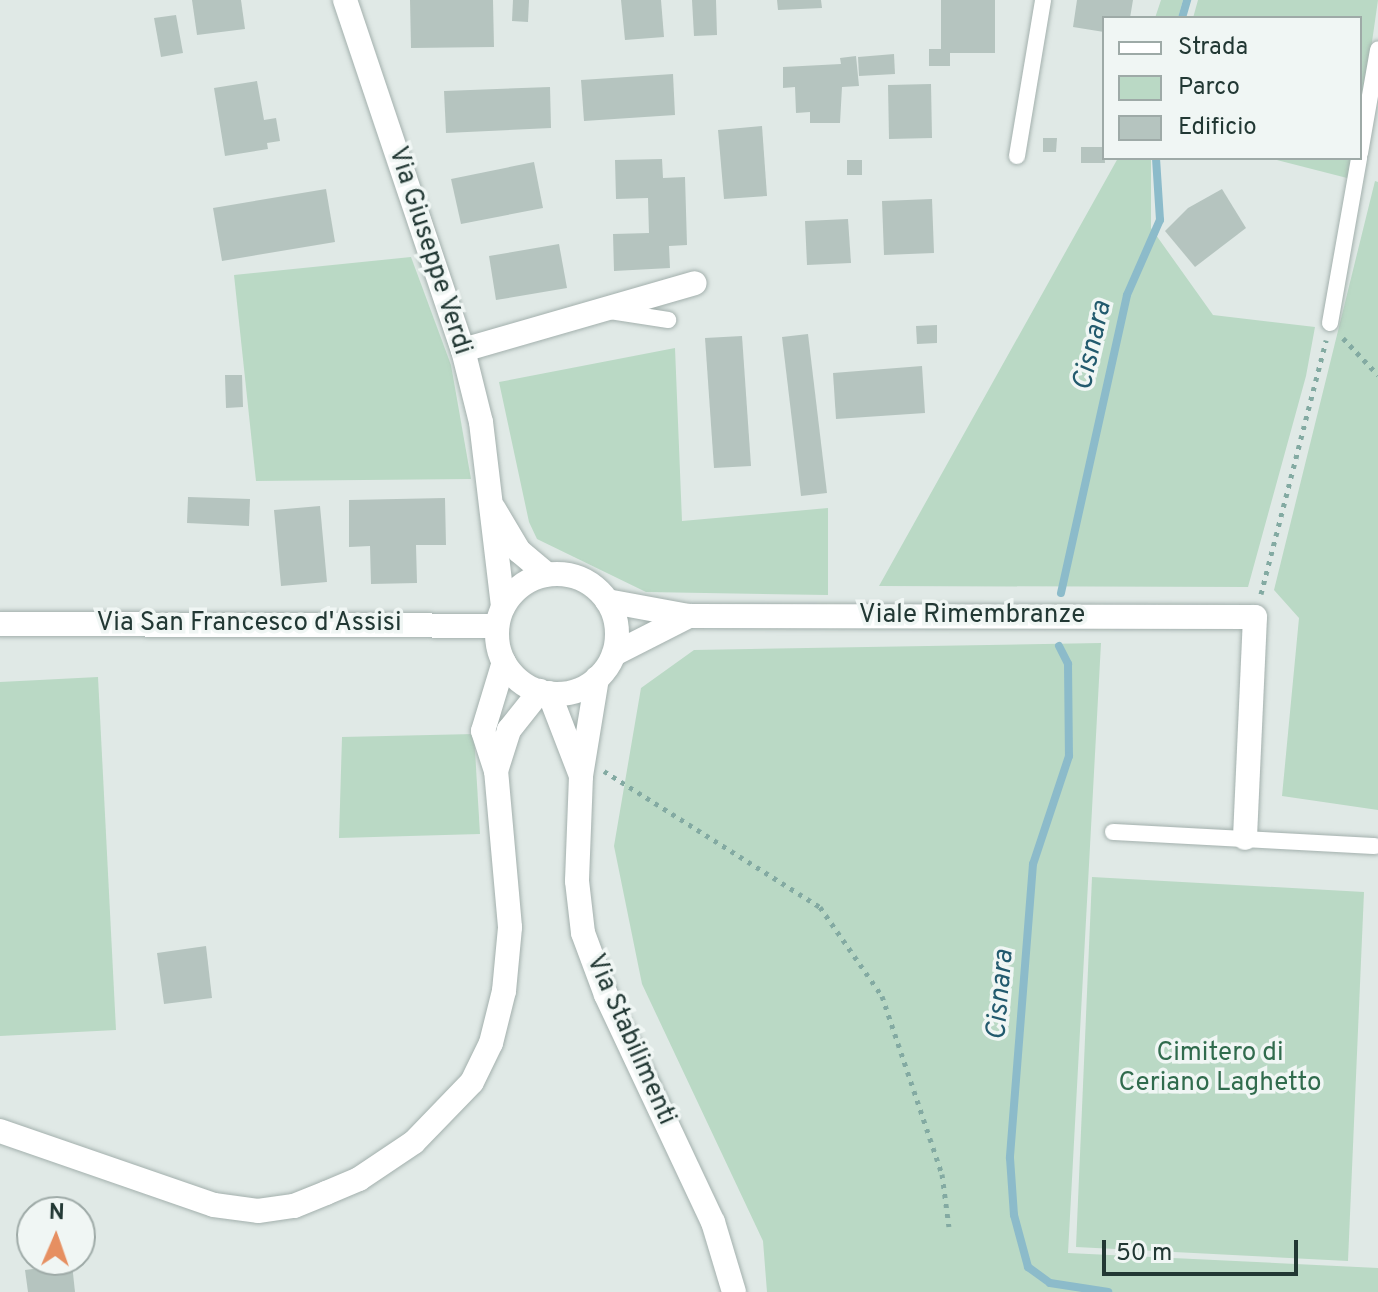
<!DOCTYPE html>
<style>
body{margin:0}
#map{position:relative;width:1378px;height:1292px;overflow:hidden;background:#e0e9e6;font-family:Overpass,sans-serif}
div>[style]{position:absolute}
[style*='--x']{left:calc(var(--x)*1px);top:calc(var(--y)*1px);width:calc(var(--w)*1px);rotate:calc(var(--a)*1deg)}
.green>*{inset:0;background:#bad9c5}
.stream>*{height:8px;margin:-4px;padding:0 4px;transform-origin:4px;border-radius:4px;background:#8cbbca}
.building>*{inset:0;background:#b5c4bf}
.path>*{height:5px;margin-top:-2.5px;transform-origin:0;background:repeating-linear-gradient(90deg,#83aaa2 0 4px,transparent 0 10px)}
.roads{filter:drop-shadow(0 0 2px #a3b0ad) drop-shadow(0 0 2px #a3b0ad)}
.service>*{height:16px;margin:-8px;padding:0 8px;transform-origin:8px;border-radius:8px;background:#fff}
.minor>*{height:24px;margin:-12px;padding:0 12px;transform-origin:12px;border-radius:12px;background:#fff}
.tertiary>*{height:24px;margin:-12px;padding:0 12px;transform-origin:12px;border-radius:12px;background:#fff}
.tertiary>.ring{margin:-12px;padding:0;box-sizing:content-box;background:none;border:24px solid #fff;border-radius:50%}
span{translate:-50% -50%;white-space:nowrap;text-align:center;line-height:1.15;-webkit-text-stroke:7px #f0f6f4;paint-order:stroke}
.street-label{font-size:26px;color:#223834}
.park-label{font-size:26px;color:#306b4d}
.water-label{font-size:28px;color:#225a6e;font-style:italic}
.legend{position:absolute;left:1102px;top:16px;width:260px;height:144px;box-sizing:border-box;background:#f0f6f4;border:2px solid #9eaaa7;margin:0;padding:10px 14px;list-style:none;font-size:24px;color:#223834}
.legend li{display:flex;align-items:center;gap:16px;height:40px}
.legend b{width:40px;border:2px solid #9eaaa7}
.north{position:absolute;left:16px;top:1196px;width:80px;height:80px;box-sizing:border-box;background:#f0f6f4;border:2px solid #9eaaa7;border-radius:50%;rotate:2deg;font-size:22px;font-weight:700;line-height:32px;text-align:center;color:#223834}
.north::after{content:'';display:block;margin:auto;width:28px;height:36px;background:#e68f61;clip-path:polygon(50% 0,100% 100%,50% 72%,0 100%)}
.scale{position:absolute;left:1102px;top:1240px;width:196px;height:36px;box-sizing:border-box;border:4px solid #223834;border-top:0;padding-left:10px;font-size:24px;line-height:28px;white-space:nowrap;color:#223834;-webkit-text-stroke:6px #f0f6f4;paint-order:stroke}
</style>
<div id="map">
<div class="green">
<i style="clip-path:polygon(1161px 0,1183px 0,1178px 18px,1155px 18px)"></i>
<i style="clip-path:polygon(1198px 0,1378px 0,1360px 126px,1360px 18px,1193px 18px)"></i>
<i style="clip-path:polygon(1118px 158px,1151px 158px,1151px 228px,1213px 315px,1315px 327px,1306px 376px,1248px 587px,879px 586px)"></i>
<i style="clip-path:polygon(1269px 158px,1355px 158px,1351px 179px)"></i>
<i style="clip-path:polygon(1375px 181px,1378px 182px,1378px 810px,1282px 796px,1299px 618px,1274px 590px)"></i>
<i style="clip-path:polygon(411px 257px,451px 365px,471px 479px,256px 481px,234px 275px)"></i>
<i style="clip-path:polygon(675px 348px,682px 521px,828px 508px,828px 595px,646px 592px,537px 539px,529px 522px,499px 382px)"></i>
<i style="clip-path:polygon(1101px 643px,1068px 1253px,1378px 1268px,1378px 1292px,767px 1292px,763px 1241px,642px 984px,614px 846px,641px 688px,694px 650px)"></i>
<i style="clip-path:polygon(98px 677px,116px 1030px,0 1036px,0 682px)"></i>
<i style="clip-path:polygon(474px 734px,480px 834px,339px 838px,342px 737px)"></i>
<i style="clip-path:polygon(1092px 877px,1364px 892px,1348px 1261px,1076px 1247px)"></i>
</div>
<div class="stream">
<i style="--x:1182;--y:18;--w:19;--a:-74"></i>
<i style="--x:1061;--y:593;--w:305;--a:-77.5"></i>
<i style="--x:1127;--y:295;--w:82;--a:-66.3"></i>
<i style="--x:1160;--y:220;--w:62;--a:-93.7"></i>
<i style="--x:1059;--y:646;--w:20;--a:63"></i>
<i style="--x:1068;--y:664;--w:92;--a:89.4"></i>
<i style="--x:1069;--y:756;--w:114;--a:108.4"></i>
<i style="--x:1033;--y:864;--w:295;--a:94.5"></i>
<i style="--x:1010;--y:1158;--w:57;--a:86"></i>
<i style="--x:1014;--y:1215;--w:54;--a:74.9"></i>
<i style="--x:1028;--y:1267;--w:27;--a:36"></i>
<i style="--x:1050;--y:1283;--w:59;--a:8.8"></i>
</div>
<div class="building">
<i style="clip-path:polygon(192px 0,241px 0,245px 29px,197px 35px)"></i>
<i style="clip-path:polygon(410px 0,493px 0,494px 47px,411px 48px)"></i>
<i style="clip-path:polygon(513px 0,529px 0,528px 22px,512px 21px)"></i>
<i style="clip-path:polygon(621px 0,661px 0,664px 37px,625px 40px)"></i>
<i style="clip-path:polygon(692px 0,716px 0,717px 35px,694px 36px)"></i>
<i style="clip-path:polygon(777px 0,821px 0,822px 8px,778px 10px)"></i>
<i style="clip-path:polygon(941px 0,995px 0,995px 53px,950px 53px,950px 66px,929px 66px,929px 49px,941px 49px)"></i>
<i style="clip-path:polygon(1077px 0,1133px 0,1130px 18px,1104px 18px,1104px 32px,1073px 27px)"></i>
<i style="clip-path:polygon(176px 15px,183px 53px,161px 57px,154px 18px)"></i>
<i style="clip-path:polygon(894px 54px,895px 74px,859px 76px,858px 57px)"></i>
<i style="clip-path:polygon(856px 56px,859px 86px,842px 87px,840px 123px,810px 123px,810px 112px,796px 113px,795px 87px,783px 88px,783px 67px,841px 64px,840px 58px)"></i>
<i style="clip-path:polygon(673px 74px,675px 115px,584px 121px,581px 80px)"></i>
<i style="clip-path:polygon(257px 81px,264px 120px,276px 118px,280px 141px,267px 143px,268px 149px,225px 156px,214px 88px)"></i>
<i style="clip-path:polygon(931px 84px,932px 138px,889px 139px,888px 85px)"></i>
<i style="clip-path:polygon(550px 87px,551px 128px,446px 133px,444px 91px)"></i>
<i style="clip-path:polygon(762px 126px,767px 196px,724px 199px,718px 130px)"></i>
<i style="clip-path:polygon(1043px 138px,1057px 138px,1056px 152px,1043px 152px)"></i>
<i style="clip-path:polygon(1081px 147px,1104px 147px,1105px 163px,1081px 163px)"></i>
<i style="clip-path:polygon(662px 159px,663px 178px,685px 177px,687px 245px,669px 246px,670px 268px,614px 271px,613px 234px,649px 233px,648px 198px,616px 199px,615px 160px)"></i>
<i style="clip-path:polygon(847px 160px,862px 160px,862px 175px,847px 175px)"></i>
<i style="clip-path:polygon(534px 162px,543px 208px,461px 224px,451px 179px)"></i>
<i style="clip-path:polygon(326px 189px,335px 242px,222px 261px,213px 208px)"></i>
<i style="clip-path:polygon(1222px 189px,1246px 228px,1195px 267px,1165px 231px,1188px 208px)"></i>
<i style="clip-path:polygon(932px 199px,934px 253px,884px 255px,882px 201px)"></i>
<i style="clip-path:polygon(848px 219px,851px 263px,807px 265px,805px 221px)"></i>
<i style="clip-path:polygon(559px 244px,567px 288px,496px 300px,489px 256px)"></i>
<i style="clip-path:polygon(937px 325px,937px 343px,917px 344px,916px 326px)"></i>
<i style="clip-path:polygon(808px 334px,827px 493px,801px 496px,782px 337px)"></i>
<i style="clip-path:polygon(742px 336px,751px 466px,714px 468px,705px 338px)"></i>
<i style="clip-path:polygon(922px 366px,925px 413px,836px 419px,833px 373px)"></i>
<i style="clip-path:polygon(225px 375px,242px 375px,243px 407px,226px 408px)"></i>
<i style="clip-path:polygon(188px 497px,250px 499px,249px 526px,187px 523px)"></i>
<i style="clip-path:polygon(445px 498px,446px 545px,416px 545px,417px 583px,371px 584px,370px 546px,349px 547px,349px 500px)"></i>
<i style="clip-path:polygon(320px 506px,327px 582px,281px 586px,274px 510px)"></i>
<i style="clip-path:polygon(206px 946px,212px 998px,164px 1004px,157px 953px)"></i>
<i style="clip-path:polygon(72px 1264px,75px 1292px,28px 1292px,25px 1270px)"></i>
</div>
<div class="path">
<i style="--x:1343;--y:338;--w:51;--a:46.6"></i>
<i style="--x:1261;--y:594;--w:262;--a:-75.6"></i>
<i style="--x:604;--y:771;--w:255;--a:32.2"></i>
<i style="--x:820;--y:907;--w:108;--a:55.1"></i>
<i style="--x:882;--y:996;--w:188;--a:71.4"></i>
<i style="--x:942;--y:1174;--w:53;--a:82.5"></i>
</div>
<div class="roads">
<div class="service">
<i style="--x:1360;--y:153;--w:105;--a:-80.1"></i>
<i style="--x:1017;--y:156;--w:158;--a:-80.5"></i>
<i style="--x:610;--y:311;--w:59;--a:8.8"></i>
<i style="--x:1330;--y:323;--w:168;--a:-80"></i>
<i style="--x:1113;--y:832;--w:262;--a:3.1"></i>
</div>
<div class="minor">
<i style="--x:463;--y:350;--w:241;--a:-16.1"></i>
<i style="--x:607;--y:601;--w:83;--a:10.4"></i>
<i style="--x:689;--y:616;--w:566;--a:0.1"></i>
<i style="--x:1255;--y:617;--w:221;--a:92.6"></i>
<i style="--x:0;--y:624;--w:497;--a:0.2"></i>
<i style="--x:614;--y:654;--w:84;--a:-26.9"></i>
<i style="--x:496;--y:771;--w:43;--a:-72.4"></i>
<i style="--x:509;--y:730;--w:50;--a:-51.5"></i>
<i style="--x:0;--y:1131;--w:226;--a:19.1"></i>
<i style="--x:214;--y:1205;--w:44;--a:7.8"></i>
<i style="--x:258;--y:1211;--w:36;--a:-8"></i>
<i style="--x:294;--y:1206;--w:35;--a:-22"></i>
<i style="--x:326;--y:1193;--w:36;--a:-23"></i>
<i style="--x:359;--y:1179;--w:66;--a:-33.9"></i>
<i style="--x:414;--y:1142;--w:83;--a:-46"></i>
<i style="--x:472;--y:1082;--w:43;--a:-64"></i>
<i style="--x:491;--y:1043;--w:54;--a:-76"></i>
<i style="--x:504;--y:991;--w:64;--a:-84.6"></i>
<i style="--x:510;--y:927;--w:157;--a:-95.1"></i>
<i style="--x:496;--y:771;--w:42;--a:-108"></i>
<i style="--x:483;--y:731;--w:72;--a:-73.1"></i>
</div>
<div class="tertiary">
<i style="--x:345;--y:0;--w:369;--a:71.4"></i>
<i style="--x:463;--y:350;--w:74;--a:76"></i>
<i style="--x:481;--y:422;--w:186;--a:83.2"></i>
<i style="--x:494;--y:509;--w:49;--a:59.2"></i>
<i style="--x:519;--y:551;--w:35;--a:40"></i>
<i class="ring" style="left:497px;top:574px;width:96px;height:96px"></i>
<i style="--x:597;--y:678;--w:99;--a:99.3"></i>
<i style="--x:581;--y:776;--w:105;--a:92.2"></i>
<i style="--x:577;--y:881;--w:52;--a:83.4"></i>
<i style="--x:583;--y:933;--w:66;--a:69.6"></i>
<i style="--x:606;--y:995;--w:251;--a:64.8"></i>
<i style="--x:713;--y:1222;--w:73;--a:73.3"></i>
<i style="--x:549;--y:693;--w:89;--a:68.9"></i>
</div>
</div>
<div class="street-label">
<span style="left:429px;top:251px;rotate:72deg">Via Giuseppe Verdi</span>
<span style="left:972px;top:616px">Viale Rimembranze</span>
<span style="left:249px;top:624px">Via San Francesco d'Assisi</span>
<span style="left:630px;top:1040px;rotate:66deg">Via Stabilimenti</span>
</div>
<div class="park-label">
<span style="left:1220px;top:1069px">Cimitero di<br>Ceriano Laghetto</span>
</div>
<div class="water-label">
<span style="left:1093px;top:346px;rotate:-77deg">Cisnara</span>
<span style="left:1001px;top:995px;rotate:-85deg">Cisnara</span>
</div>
<ul class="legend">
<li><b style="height:10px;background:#fff"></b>Strada</li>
<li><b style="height:22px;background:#bad9c5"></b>Parco</li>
<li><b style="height:22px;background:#b5c4bf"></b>Edificio</li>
</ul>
<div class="north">N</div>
<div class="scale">50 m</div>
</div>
